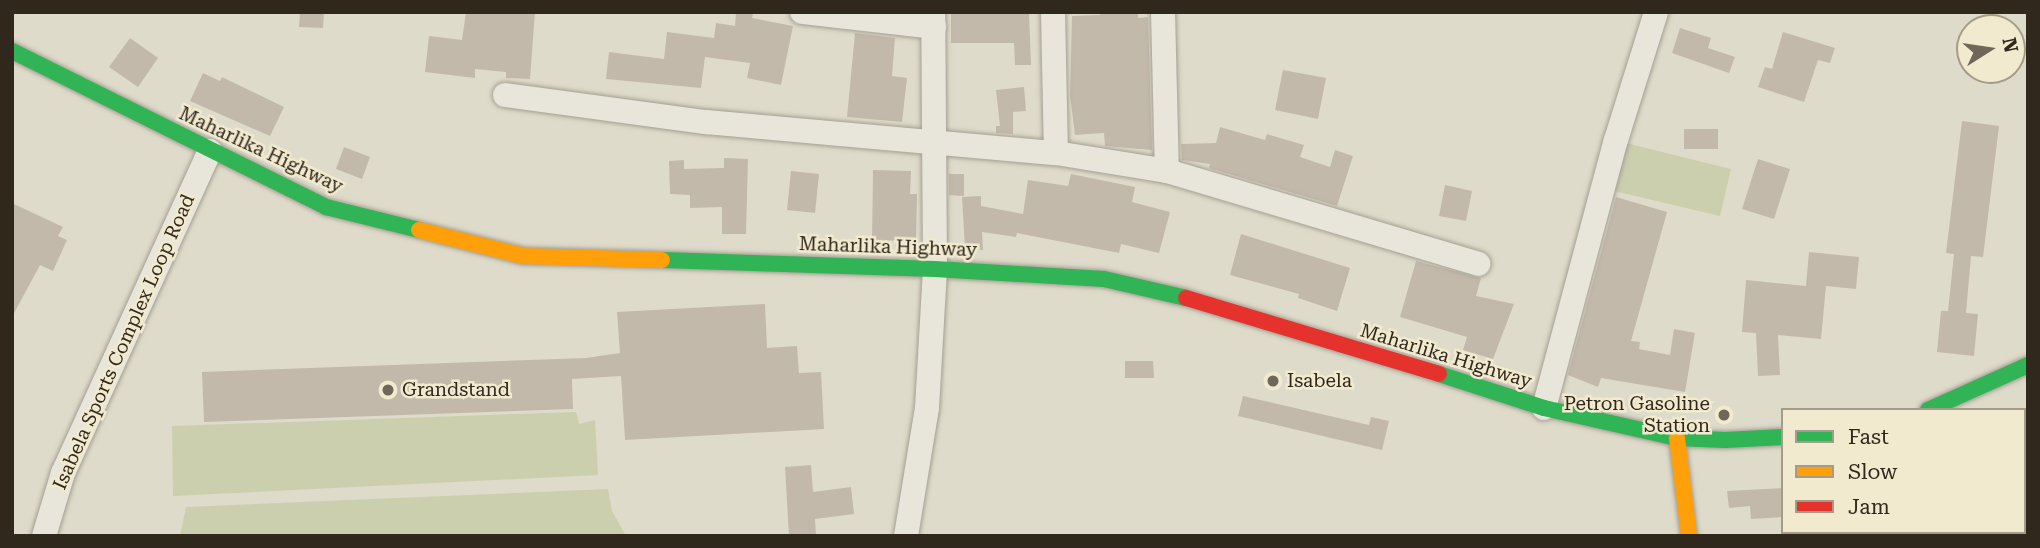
<!DOCTYPE html>
<style>
body{margin:0}
#map{position:relative;width:2040px;height:548px;overflow:hidden;background:#dfdbca;font-family:"Roboto Serif",serif}
div>[style]{position:absolute}
[style*='--x']{left:calc(var(--x)*1px);top:calc(var(--y)*1px);width:calc(var(--w)*1px);rotate:calc(var(--a)*1deg)}
.green>*{inset:0;background:#cbcfad}
.building>*{inset:0;background:#c2b9ab}
.roads{filter:drop-shadow(0 0 2px #a49f93) drop-shadow(0 0 2px #a49f93)}
.street>*{height:24px;margin:-12px;padding:0 12px;transform-origin:12px;border-radius:12px;background:#e8e5db}
.fast>*{height:16px;margin:-8px;padding:0 8px;transform-origin:8px;border-radius:8px;background:#30b455}
.slow>*{height:16px;margin:-8px;padding:0 8px;transform-origin:8px;border-radius:8px;background:#ff9f0a}
.jam>*{height:16px;margin:-8px;padding:0 8px;transform-origin:8px;border-radius:8px;background:#e5322d}
.dots>*{width:19px;height:19px;translate:-50% -50%;box-sizing:border-box;border:4px solid #f1eacf;border-radius:50%}
span{translate:-50% -50%;white-space:nowrap;text-align:center;line-height:1.15;-webkit-text-stroke:5px #f1eacf;paint-order:stroke}
.street-label{font-size:19px;color:#31281d}
.poi-label{font-size:19px;color:#31281d}
.left{translate:0 -50%;text-align:left}
.right{translate:-100% -50%;text-align:right}
.frame{position:absolute;inset:0;border:14px solid #31281d;pointer-events:none}
.legend{position:absolute;left:1781px;top:408px;width:245px;height:126px;box-sizing:border-box;background:#f1eacf;border:2px solid #a49c88;margin:0;padding:9px 12px;list-style:none;font-size:21px;color:#31281d}
.legend li{display:flex;align-items:center;gap:14px;height:35px}
.legend b{width:35px;border:2px solid #a49c88}
.north{position:absolute;left:1956px;top:14px;width:70px;height:70px;box-sizing:border-box;background:#f1eacf;border:2px solid #a49c88;border-radius:50%;rotate:78deg;font-size:19px;font-weight:700;line-height:28px;text-align:center;color:#31281d}
.north::after{content:'';display:block;margin:auto;width:24px;height:32px;background:#6e675a;clip-path:polygon(50% 0,100% 100%,50% 72%,0 100%)}
</style>
<div id="map">
<div class="green">
<i style="clip-path:polygon(1626px 143px,1731px 169px,1720px 216px,1614px 191px)"></i>
<i style="clip-path:polygon(576px 412px,579px 424px,595px 420px,598px 475px,173px 496px,172px 426px)"></i>
<i style="clip-path:polygon(608px 489px,612px 511px,626px 536px,180px 536px,186px 507px)"></i>
</div>
<div class="building">
<i style="clip-path:polygon(300px 12px,324px 12px,323px 28px,299px 27px)"></i>
<i style="clip-path:polygon(466px 12px,535px 12px,530px 79px,506px 78px,506px 72px,475px 69px,475px 78px,425px 72px,429px 36px,462px 40px)"></i>
<i style="clip-path:polygon(736px 12px,753px 14px,752px 18px,793px 26px,781px 85px,747px 78px,750px 63px,705px 57px,701px 88px,606px 79px,609px 52px,664px 59px,667px 32px,714px 38px,716px 23px,735px 26px)"></i>
<i style="clip-path:polygon(951px 12px,1029px 12px,1031px 65px,1015px 65px,1014px 43px,951px 43px)"></i>
<i style="clip-path:polygon(1100px 12px,1138px 12px,1138px 18px,1148px 17px,1152px 150px,1105px 146px,1104px 133px,1075px 135px,1070px 95px,1072px 16px,1100px 15px)"></i>
<i style="clip-path:polygon(1680px 28px,1711px 38px,1708px 48px,1735px 57px,1729px 73px,1672px 53px)"></i>
<i style="clip-path:polygon(1783px 32px,1835px 48px,1830px 63px,1818px 60px,1804px 102px,1758px 87px,1765px 67px,1772px 69px)"></i>
<i style="clip-path:polygon(855px 33px,895px 38px,892px 76px,907px 78px,902px 122px,847px 117px)"></i>
<i style="clip-path:polygon(130px 38px,158px 58px,138px 87px,109px 67px)"></i>
<i style="clip-path:polygon(1283px 70px,1326px 78px,1318px 119px,1275px 110px)"></i>
<i style="clip-path:polygon(203px 73px,220px 81px,222px 77px,284px 107px,270px 136px,190px 101px)"></i>
<i style="clip-path:polygon(1024px 87px,1026px 111px,1013px 112px,1013px 134px,996px 133px,996px 126px,1000px 126px,996px 90px)"></i>
<i style="clip-path:polygon(1962px 121px,1999px 126px,1983px 257px,1971px 256px,1966px 313px,1978px 314px,1974px 356px,1937px 352px,1941px 311px,1948px 311px,1954px 254px,1946px 253px)"></i>
<i style="clip-path:polygon(1220px 127px,1265px 140px,1267px 134px,1304px 145px,1300px 157px,1330px 167px,1335px 150px,1353px 156px,1337px 206px,1209px 168px,1210px 164px,1182px 160px,1181px 144px,1216px 143px)"></i>
<i style="clip-path:polygon(1684px 129px,1718px 129px,1718px 149px,1684px 149px)"></i>
<i style="clip-path:polygon(344px 147px,370px 157px,362px 179px,336px 169px)"></i>
<i style="clip-path:polygon(724px 158px,748px 159px,746px 234px,722px 234px,722px 207px,690px 208px,690px 195px,670px 194px,669px 161px,684px 160px,684px 169px,724px 168px)"></i>
<i style="clip-path:polygon(1758px 159px,1790px 169px,1774px 219px,1742px 209px)"></i>
<i style="clip-path:polygon(873px 170px,911px 171px,910px 194px,917px 194px,916px 241px,872px 240px)"></i>
<i style="clip-path:polygon(791px 171px,819px 174px,815px 213px,787px 210px)"></i>
<i style="clip-path:polygon(949px 174px,964px 174px,964px 196px,949px 195px)"></i>
<i style="clip-path:polygon(1071px 174px,1135px 187px,1132px 202px,1170px 212px,1159px 253px,1121px 244px,1119px 253px,1017px 233px,1016px 237px,982px 232px,983px 250px,965px 249px,962px 197px,981px 196px,981px 206px,1023px 214px,1028px 180px,1068px 186px)"></i>
<i style="clip-path:polygon(1445px 185px,1472px 191px,1466px 221px,1439px 216px)"></i>
<i style="clip-path:polygon(1616px 197px,1667px 212px,1631px 341px,1640px 342px,1639px 349px,1670px 355px,1674px 329px,1695px 333px,1685px 392px,1601px 378px,1598px 387px,1568px 375px)"></i>
<i style="clip-path:polygon(12px 203px,63px 227px,58px 236px,67px 240px,53px 271px,40px 265px,12px 317px)"></i>
<i style="clip-path:polygon(1241px 234px,1350px 268px,1337px 311px,1298px 298px,1299px 294px,1230px 275px)"></i>
<i style="clip-path:polygon(1809px 252px,1859px 257px,1856px 289px,1826px 286px,1821px 339px,1778px 335px,1780px 375px,1758px 376px,1756px 333px,1742px 332px,1746px 280px,1806px 286px)"></i>
<i style="clip-path:polygon(1416px 261px,1481px 278px,1476px 296px,1514px 304px,1493px 359px,1463px 350px,1467px 337px,1400px 317px)"></i>
<i style="clip-path:polygon(765px 304px,767px 348px,797px 346px,799px 373px,821px 372px,824px 429px,625px 440px,621px 376px,572px 379px,573px 409px,204px 422px,202px 372px,586px 358px,620px 353px,617px 312px)"></i>
<i style="clip-path:polygon(1125px 361px,1153px 361px,1154px 378px,1125px 378px)"></i>
<i style="clip-path:polygon(1243px 396px,1369px 425px,1371px 417px,1389px 421px,1382px 450px,1238px 416px)"></i>
<i style="clip-path:polygon(811px 465px,813px 492px,851px 487px,854px 514px,815px 519px,816px 536px,789px 536px,785px 467px)"></i>
<i style="clip-path:polygon(1783px 488px,1783px 517px,1751px 519px,1750px 506px,1729px 508px,1727px 491px)"></i>
</div>
<div class="roads">
<div class="street">
<i style="--x:802;--y:12;--w:133;--a:6.5"></i>
<i style="--x:1053;--y:12;--w:141;--a:88.8"></i>
<i style="--x:1163;--y:12;--w:159;--a:88.6"></i>
<i style="--x:505;--y:95;--w:203;--a:7.7"></i>
<i style="--x:706;--y:122;--w:351;--a:5.1"></i>
<i style="--x:1056;--y:153;--w:112;--a:9.2"></i>
<i style="--x:1167;--y:171;--w:325;--a:16.6"></i>
<i style="--x:1544;--y:408;--w:278;--a:-75"></i>
<i style="--x:1616;--y:140;--w:134;--a:-72.6"></i>
<i style="--x:44;--y:536;--w:66;--a:-73.2"></i>
<i style="--x:63;--y:473;--w:354;--a:-65.5"></i>
<i style="--x:906;--y:536;--w:130;--a:-80.7"></i>
<i style="--x:927;--y:408;--w:139;--a:-86.7"></i>
<i style="--x:935;--y:269;--w:257;--a:-90.4"></i>
</div>
<div class="fast">
<i style="--x:12;--y:51;--w:351;--a:26.4"></i>
<i style="--x:326;--y:207;--w:96;--a:13.9"></i>
<i style="--x:662;--y:260;--w:273;--a:1.9"></i>
<i style="--x:935;--y:269;--w:169;--a:3.4"></i>
<i style="--x:1104;--y:279;--w:84;--a:13"></i>
<i style="--x:1439;--y:374;--w:110;--a:17.9"></i>
<i style="--x:1544;--y:408;--w:136;--a:12.7"></i>
<i style="--x:1677;--y:438;--w:48;--a:2.4"></i>
<i style="--x:1725;--y:440;--w:58;--a:-3"></i>
<i style="--x:1928;--y:410;--w:110;--a:-24.2"></i>
</div>
<div class="slow">
<i style="--x:419;--y:230;--w:107;--a:14"></i>
<i style="--x:523;--y:256;--w:139;--a:1.6"></i>
<i style="--x:1677;--y:438;--w:99;--a:83"></i>
</div>
<div class="jam">
<i style="--x:1186;--y:298;--w:264;--a:16.7"></i>
</div>
</div>
<div class="dots">
<i style="left:1273px;top:381px;background:#6e675a"></i>
<i style="left:388px;top:390px;background:#6e675a"></i>
<i style="left:1724px;top:415px;background:#6e675a"></i>
</div>
<div class="street-label">
<span style="left:261px;top:150px;rotate:25deg">Maharlika Highway</span>
<span style="left:888px;top:247px;rotate:2deg">Maharlika Highway</span>
<span style="left:124px;top:342px;rotate:-66deg">Isabela Sports Complex Loop Road</span>
<span style="left:1446px;top:356px;rotate:17deg">Maharlika Highway</span>
</div>
<div class="poi-label">
<span class="left" style="left:1287px;top:381px">Isabela</span>
<span class="left" style="left:402px;top:390px">Grandstand</span>
<span class="right" style="left:1710px;top:415px">Petron Gasoline<br>Station</span>
</div>
<div class="frame"></div>
<ul class="legend">
<li><b style="height:9px;background:#30b455"></b>Fast</li>
<li><b style="height:9px;background:#ff9f0a"></b>Slow</li>
<li><b style="height:9px;background:#e5322d"></b>Jam</li>
</ul>
<div class="north">N</div>
</div>
